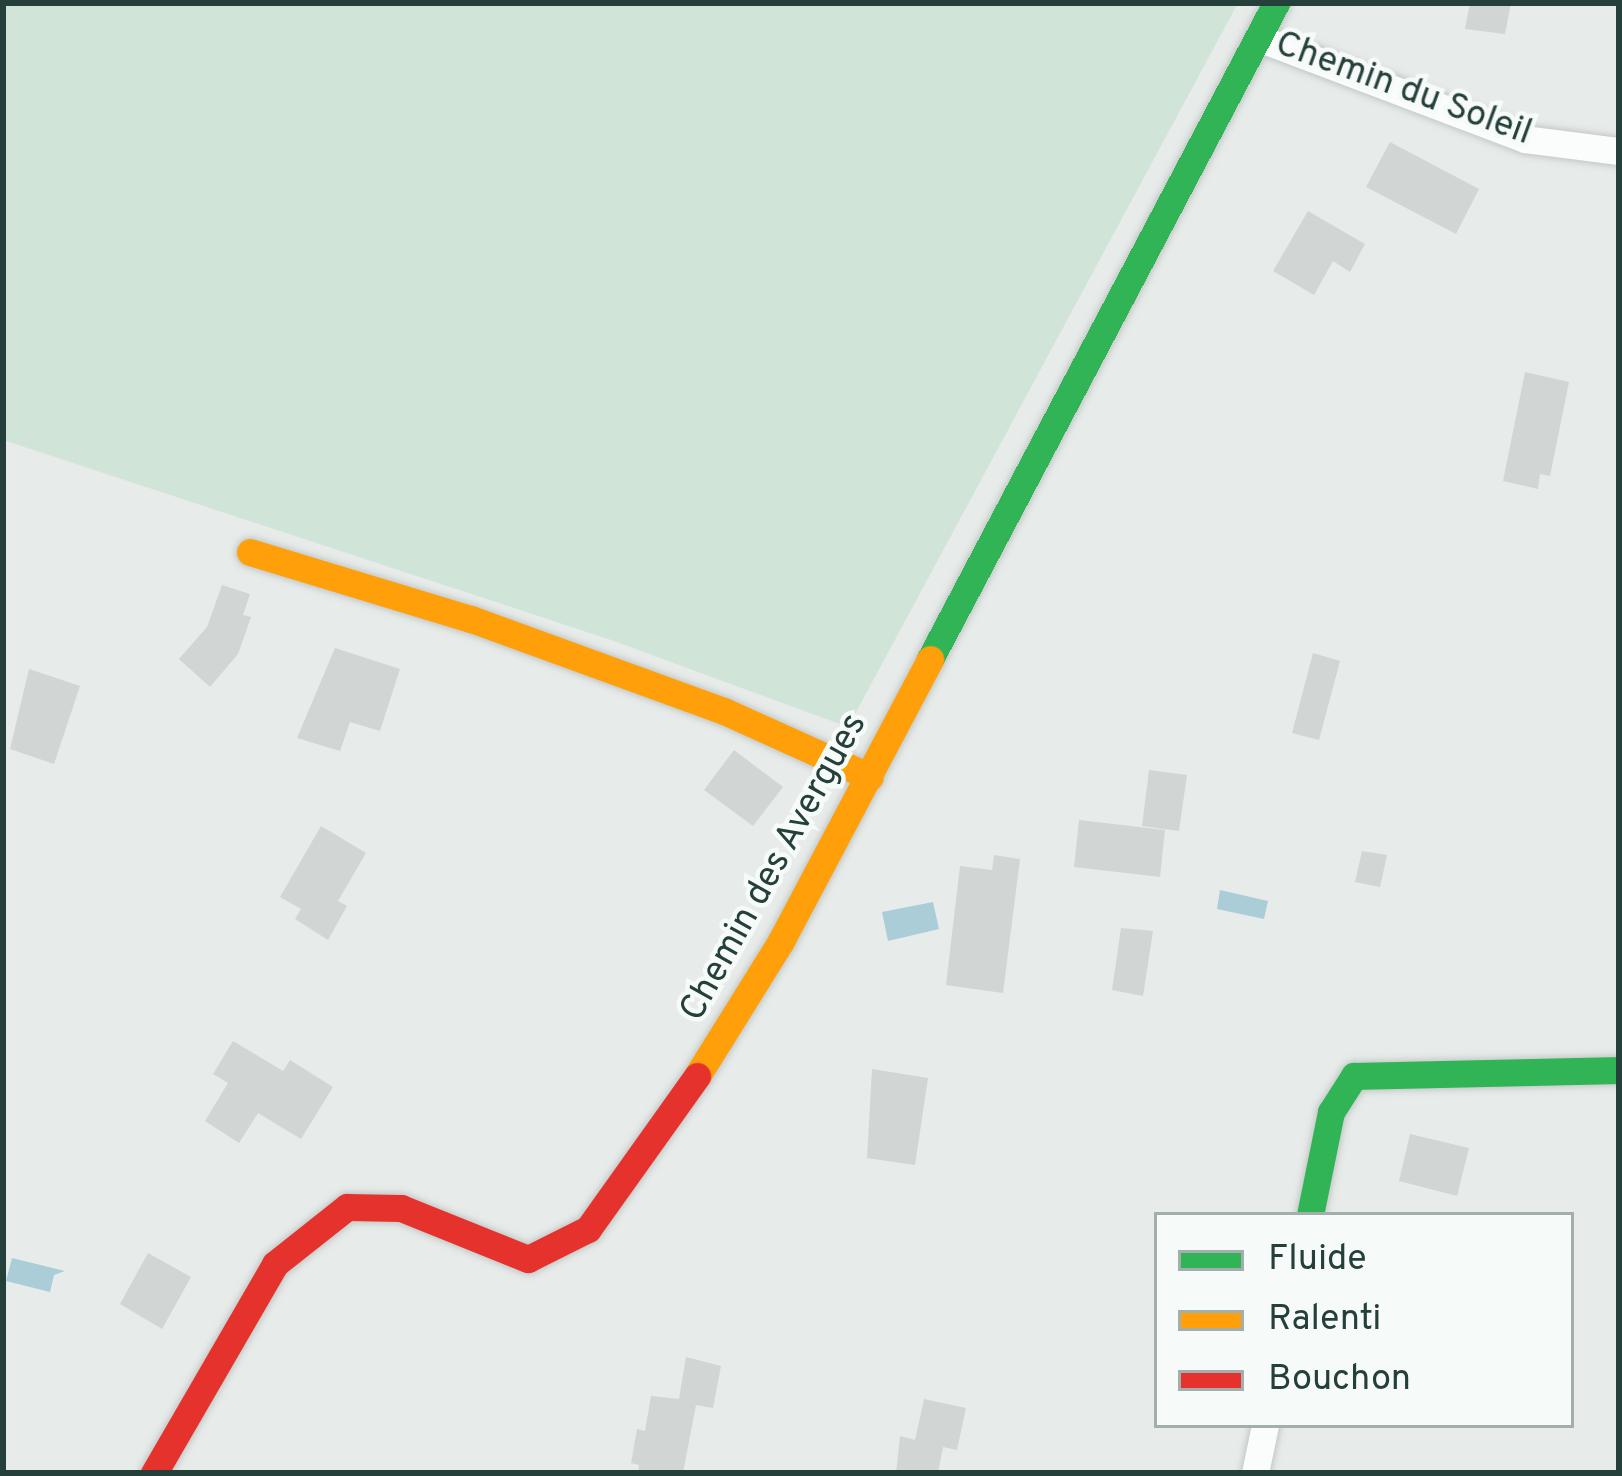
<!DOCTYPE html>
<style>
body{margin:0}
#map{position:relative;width:1622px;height:1476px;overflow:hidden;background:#e7ecea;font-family:Overpass,sans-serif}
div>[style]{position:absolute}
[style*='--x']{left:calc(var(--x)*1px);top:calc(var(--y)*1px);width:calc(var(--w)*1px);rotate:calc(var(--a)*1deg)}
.green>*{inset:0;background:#d1e4d8}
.water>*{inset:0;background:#aacdd8}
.building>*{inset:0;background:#d1d5d4}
.roads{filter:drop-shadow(0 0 3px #c4c9c7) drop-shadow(0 0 3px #c4c9c7)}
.street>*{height:27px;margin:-13.5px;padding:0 13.5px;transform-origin:13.5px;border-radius:13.5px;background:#fbfcfc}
.fast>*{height:27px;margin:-13.5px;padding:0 13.5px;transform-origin:13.5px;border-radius:13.5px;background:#30b455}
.slow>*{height:27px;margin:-13.5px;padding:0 13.5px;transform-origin:13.5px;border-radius:13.5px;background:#ff9f0a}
.jam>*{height:27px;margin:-13.5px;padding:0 13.5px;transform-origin:13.5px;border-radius:13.5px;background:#e5322d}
span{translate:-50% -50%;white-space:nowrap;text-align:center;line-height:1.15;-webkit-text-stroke:9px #f6faf8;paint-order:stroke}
.street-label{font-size:36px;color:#253f3a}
.frame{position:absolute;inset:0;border:6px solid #253f3a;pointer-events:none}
.legend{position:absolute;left:1154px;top:1212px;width:420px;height:216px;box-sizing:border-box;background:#f6faf8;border:3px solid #a2afac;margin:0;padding:15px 21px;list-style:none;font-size:36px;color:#253f3a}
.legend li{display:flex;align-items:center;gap:24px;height:60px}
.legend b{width:60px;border:3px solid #a2afac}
</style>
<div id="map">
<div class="green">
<i style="clip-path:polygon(3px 3px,1238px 3px,848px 727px,611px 640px,3px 440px)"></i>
</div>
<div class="water">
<i style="clip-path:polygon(1220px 890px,1268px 901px,1264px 919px,1217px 909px)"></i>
<i style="clip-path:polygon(933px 902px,939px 929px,888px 941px,882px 912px)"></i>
<i style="clip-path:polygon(12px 1258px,65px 1271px,54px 1275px,50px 1292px,6px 1281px)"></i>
</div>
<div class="building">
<i style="clip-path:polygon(1470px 3px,1511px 3px,1505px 34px,1465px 29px)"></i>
<i style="clip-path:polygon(1390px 142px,1479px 189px,1456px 234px,1366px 187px)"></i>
<i style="clip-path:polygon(1308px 211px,1365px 244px,1350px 272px,1333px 261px,1314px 295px,1273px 271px)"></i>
<i style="clip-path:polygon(1525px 372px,1569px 382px,1550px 476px,1540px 474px,1538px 489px,1503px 481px)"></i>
<i style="clip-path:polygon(222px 585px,250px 594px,243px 615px,251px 617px,238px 654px,210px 687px,179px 659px,207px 627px)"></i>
<i style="clip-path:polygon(335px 648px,400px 669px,380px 731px,350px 722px,340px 751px,297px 738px)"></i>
<i style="clip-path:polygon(1313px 653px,1340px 661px,1319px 740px,1292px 733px)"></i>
<i style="clip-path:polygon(29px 669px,80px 686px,54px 764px,10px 749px)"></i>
<i style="clip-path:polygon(734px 750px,783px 787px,753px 826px,704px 790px)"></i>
<i style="clip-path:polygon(1149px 770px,1187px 775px,1179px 831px,1142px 826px)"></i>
<i style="clip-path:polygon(1079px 820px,1165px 830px,1160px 877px,1074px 867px)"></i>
<i style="clip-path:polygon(321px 826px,366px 853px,338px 901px,347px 906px,328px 940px,295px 919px,301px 909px,280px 897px)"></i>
<i style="clip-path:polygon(1362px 851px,1387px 855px,1380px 887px,1355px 882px)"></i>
<i style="clip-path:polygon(994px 855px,1020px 859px,1003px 993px,946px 985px,960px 866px,992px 870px)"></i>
<i style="clip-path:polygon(1121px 928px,1153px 931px,1143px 996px,1112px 990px)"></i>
<i style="clip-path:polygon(233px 1041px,283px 1071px,290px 1060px,333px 1087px,301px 1139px,258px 1113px,239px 1143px,205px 1121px,228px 1083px,213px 1074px)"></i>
<i style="clip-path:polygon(872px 1069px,928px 1078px,915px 1165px,867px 1158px)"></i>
<i style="clip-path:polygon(1410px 1134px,1469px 1148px,1457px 1196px,1399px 1181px)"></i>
<i style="clip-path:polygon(148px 1253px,191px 1277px,162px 1329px,120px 1304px)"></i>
<i style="clip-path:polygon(686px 1357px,721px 1366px,713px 1408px,696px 1405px,683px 1473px,638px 1473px,639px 1465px,631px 1463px,637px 1429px,645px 1431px,651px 1396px,679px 1399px)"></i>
<i style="clip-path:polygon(924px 1399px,966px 1408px,957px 1450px,943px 1447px,938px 1473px,896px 1473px,900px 1436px,915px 1440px)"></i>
</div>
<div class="roads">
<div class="street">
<i style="--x:1258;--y:38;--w:285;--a:20.7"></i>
<i style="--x:1525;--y:139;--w:95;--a:7.3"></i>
<i style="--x:1255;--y:1473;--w:49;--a:-78.2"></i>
</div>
<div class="fast">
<i style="--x:930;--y:659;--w:742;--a:-62.19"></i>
<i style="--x:1310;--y:1215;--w:105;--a:-78.5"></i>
<i style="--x:1331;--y:1112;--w:43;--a:-57.4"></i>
<i style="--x:1354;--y:1076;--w:265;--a:-1.3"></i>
</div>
<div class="slow">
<i style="--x:250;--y:552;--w:231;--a:16.9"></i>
<i style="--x:471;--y:619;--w:269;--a:20"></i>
<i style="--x:724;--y:711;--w:160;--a:24.3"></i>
<i style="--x:697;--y:1076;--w:159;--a:-58.1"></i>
<i style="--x:781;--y:941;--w:319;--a:-62.1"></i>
</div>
<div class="jam">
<i style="--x:154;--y:1473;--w:241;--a:-59.9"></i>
<i style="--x:275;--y:1264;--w:92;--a:-38.4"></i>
<i style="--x:347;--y:1207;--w:54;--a:1.1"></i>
<i style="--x:401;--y:1208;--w:137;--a:21.9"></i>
<i style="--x:528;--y:1259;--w:67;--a:-26.6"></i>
<i style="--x:588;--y:1229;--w:188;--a:-54.5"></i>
</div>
</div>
<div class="street-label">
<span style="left:1403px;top:90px;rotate:20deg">Chemin du Soleil</span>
<span style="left:775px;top:868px;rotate:-61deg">Chemin des Avergues</span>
</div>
<div class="frame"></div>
<ul class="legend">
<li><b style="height:15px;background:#30b455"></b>Fluide</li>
<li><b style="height:15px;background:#ff9f0a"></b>Ralenti</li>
<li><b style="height:15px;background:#e5322d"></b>Bouchon</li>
</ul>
</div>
